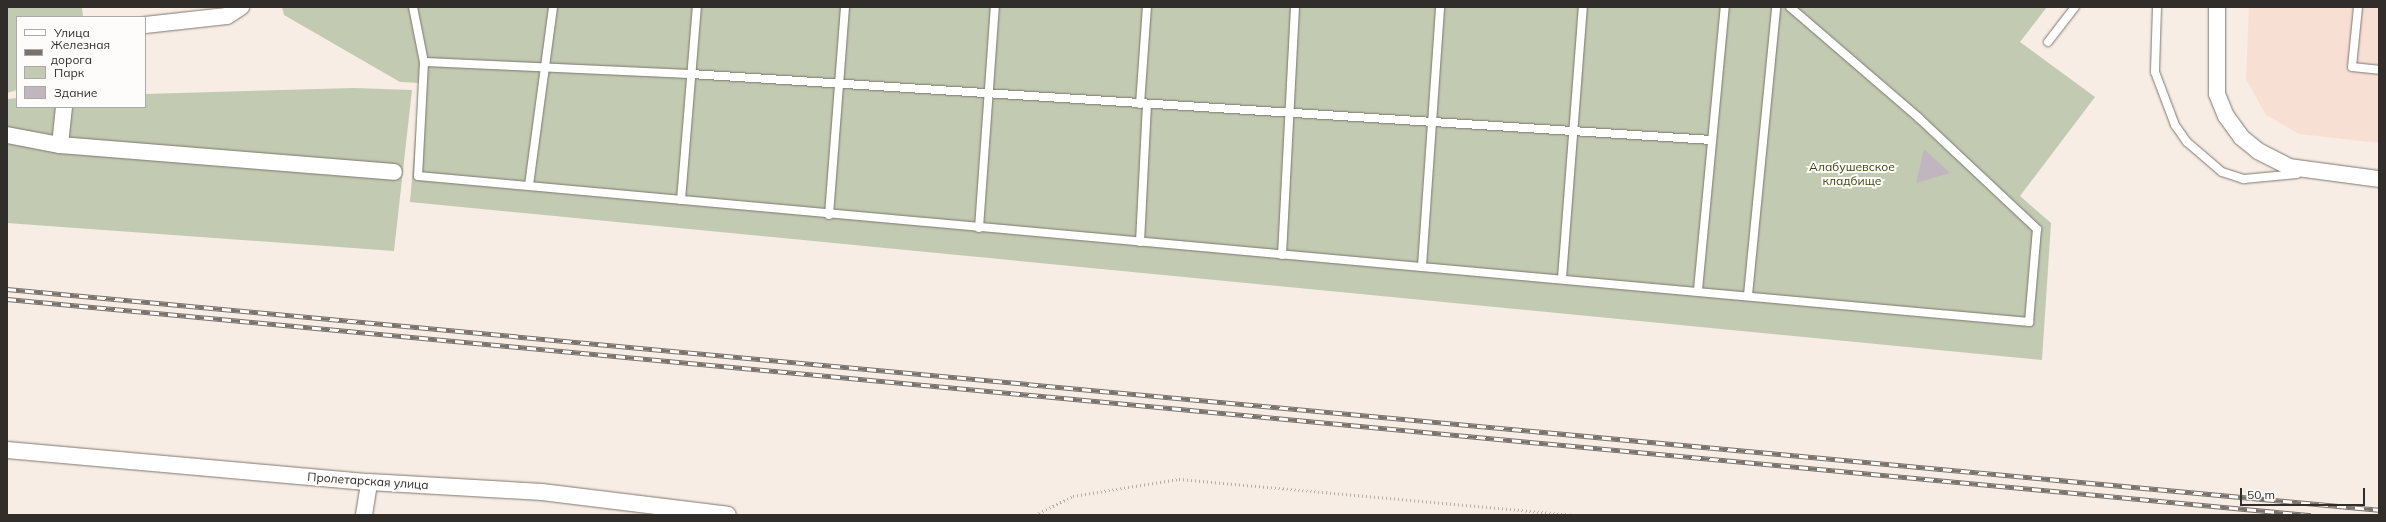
<!DOCTYPE html>
<meta charset="utf-8">
<style>
body{margin:0}
#map{position:relative;width:2386px;height:522px;overflow:hidden;background:#f8ede4;font-family:Mulish,sans-serif}
div>[style]{position:absolute}
[style*='--x']{left:calc(var(--x)*1px);top:calc(var(--y)*1px);width:calc(var(--w)*1px);rotate:calc(var(--a)*1deg)}
.industrial>*{inset:0;background:#f7dfd4}
.green>*{inset:0;background:#c2cab1}
.building>*{inset:0;background:#c1b6bf}
.path>*{height:2.5px;margin-top:-1.25px;transform-origin:0;background:repeating-linear-gradient(90deg,#b5ada6 0 1px,transparent 0 4px)}
.roads{filter:drop-shadow(0 0 1px #7f766e) drop-shadow(0 0 1px #7f766e)}
.lane>*{height:8px;margin:-4px;padding:0 4px;transform-origin:4px;border-radius:4px;background:#fff}
.street>*{height:16px;margin:-8px;padding:0 8px;transform-origin:8px;border-radius:8px;background:#fff}
.rail>*{height:4.5px;margin-top:-2.25px;transform-origin:0;background:repeating-linear-gradient(90deg,#fefcfa 0 9px,#78716c 0 18px);box-sizing:border-box;border-block:1px solid #78716c}
span{translate:-50% -50%;white-space:nowrap;text-align:center;line-height:1.15;-webkit-text-stroke:4px #fefcfa;paint-order:stroke}
.park-label{font-size:12px;color:#39470f}
.street-label{font-size:12px;color:#312d2a}
.frame{position:absolute;inset:0;border:8px solid #312d2a;pointer-events:none}
.legend{position:absolute;left:16px;top:16px;width:130px;height:92px;box-sizing:border-box;background:#fefcfa;border:1px solid #aca9a7;margin:0;padding:5px 7px;list-style:none;font-size:12px;color:#312d2a}
.legend li{display:flex;align-items:center;gap:8px;height:20px}
.legend b{width:20px;border:1px solid #aca9a7}
.scale{position:absolute;left:2240px;top:488px;width:125px;height:18px;box-sizing:border-box;border:2px solid #312d2a;border-top:0;padding-left:5px;font-size:12px;line-height:14px;white-space:nowrap;color:#312d2a;-webkit-text-stroke:3px #fefcfa;paint-order:stroke}
</style>
<div id="map">
<div class="industrial">
<i style="clip-path:polygon(2249px 7px,2379px 7px,2379px 143px,2299px 134px,2266px 115px,2246px 79px)"></i>
</div>
<div class="green">
<i style="clip-path:polygon(7px 7px,82px 7px,83px 17px,17px 17px,17px 90px,7px 93px)"></i>
<i style="clip-path:polygon(282px 7px,2047px 7px,2020px 42px,2095px 97px,2020px 196px,2051px 223px,2042px 360px,410px 202px,420px 83px,400px 82px,284px 15px)"></i>
<i style="clip-path:polygon(354px 88px,412px 90px,394px 251px,7px 223px,7px 99px,17px 98px,17px 107px,145px 107px,145px 94px)"></i>
</div>
<div class="building">
<i style="clip-path:polygon(1924px 149px,1950px 173px,1916px 183px)"></i>
</div>
<div class="path">
<i style="--x:1035;--y:515;--w:42;--a:-26.6"></i>
<i style="--x:1073;--y:496;--w:107;--a:-9.1"></i>
<i style="--x:1179;--y:479;--w:397;--a:5.2"></i>
</div>
<div class="roads">
<div class="lane">
<i style="--x:413;--y:7;--w:56;--a:78.7"></i>
<i style="--x:424;--y:62;--w:114;--a:93"></i>
<i style="--x:418;--y:176;--w:1618;--a:5.18"></i>
<i style="--x:2029;--y:322;--w:93;--a:-85.1"></i>
<i style="--x:2037;--y:229;--w:162;--a:-136.8"></i>
<i style="--x:1919;--y:118;--w:170;--a:-139.3"></i>
<i style="--x:2157;--y:7;--w:65;--a:91.8"></i>
<i style="--x:2155;--y:72;--w:57;--a:69.3"></i>
<i style="--x:2175;--y:125;--w:21;--a:55"></i>
<i style="--x:2187;--y:142;--w:46;--a:40.6"></i>
<i style="--x:2222;--y:172;--w:23;--a:18"></i>
<i style="--x:2244;--y:179;--w:53;--a:-5.4"></i>
<i style="--x:2358;--y:7;--w:60;--a:95.7"></i>
<i style="--x:2352;--y:67;--w:27;--a:6"></i>
<i style="--x:2048;--y:42;--w:44;--a:-52.4"></i>
<i style="--x:424;--y:62;--w:267;--a:2.6"></i>
<i style="--x:691;--y:74;--w:1023;--a:3.7"></i>
<i style="--x:1140;--y:104;--w:97;--a:-85.9"></i>
<i style="--x:529;--y:185;--w:180;--a:-82.3"></i>
<i style="--x:681;--y:200;--w:194;--a:-85.3"></i>
<i style="--x:829;--y:215;--w:209;--a:-85.6"></i>
<i style="--x:979;--y:228;--w:222;--a:-85.9"></i>
<i style="--x:1140;--y:242;--w:137;--a:-87.1"></i>
<i style="--x:1282;--y:255;--w:248;--a:-87"></i>
<i style="--x:1422;--y:266;--w:260;--a:-86"></i>
<i style="--x:1562;--y:278;--w:272;--a:-85.6"></i>
<i style="--x:1698;--y:290;--w:284;--a:-84.6"></i>
<i style="--x:1748;--y:295;--w:289;--a:-84.4"></i>
</div>
<div class="street">
<i style="--x:2217;--y:7;--w:87;--a:90"></i>
<i style="--x:2217;--y:94;--w:24;--a:68"></i>
<i style="--x:2226;--y:116;--w:26;--a:54"></i>
<i style="--x:2241;--y:137;--w:22;--a:39"></i>
<i style="--x:2258;--y:151;--w:35;--a:27"></i>
<i style="--x:2289;--y:167;--w:91;--a:7.6"></i>
<i style="--x:145;--y:25;--w:82;--a:-6.3"></i>
<i style="--x:227;--y:16;--w:17;--a:-33"></i>
<i style="--x:7;--y:135;--w:54;--a:10.7"></i>
<i style="--x:60;--y:145;--w:335;--a:4.6"></i>
<i style="--x:60;--y:145;--w:38;--a:-84"></i>
<i style="--x:7;--y:450;--w:363;--a:5.1"></i>
<i style="--x:369;--y:482;--w:173;--a:3.3"></i>
<i style="--x:542;--y:492;--w:187;--a:7"></i>
<i style="--x:364;--y:515;--w:33;--a:-81"></i>
</div>
</div>
<div class="rail">
<i style="--x:7;--y:289;--w:2382;--a:5.32"></i>
<i style="--x:7;--y:299;--w:2314;--a:5.36"></i>
</div>
<div class="park-label">
<span style="left:1852px;top:174px">Алабушевское<br>кладбище</span>
</div>
<div class="street-label">
<span style="left:368px;top:481px;rotate:4deg">Пролетарская улица</span>
</div>
<div class="frame"></div>
<ul class="legend">
<li><b style="height:5px;background:#fff"></b>Улица</li>
<li><b style="height:5px;background:#78716c"></b>Железная дорога</li>
<li><b style="height:11px;background:#c2cab1"></b>Парк</li>
<li><b style="height:11px;background:#c1b6bf"></b>Здание</li>
</ul>
<div class="scale">50 m</div>
</div>
